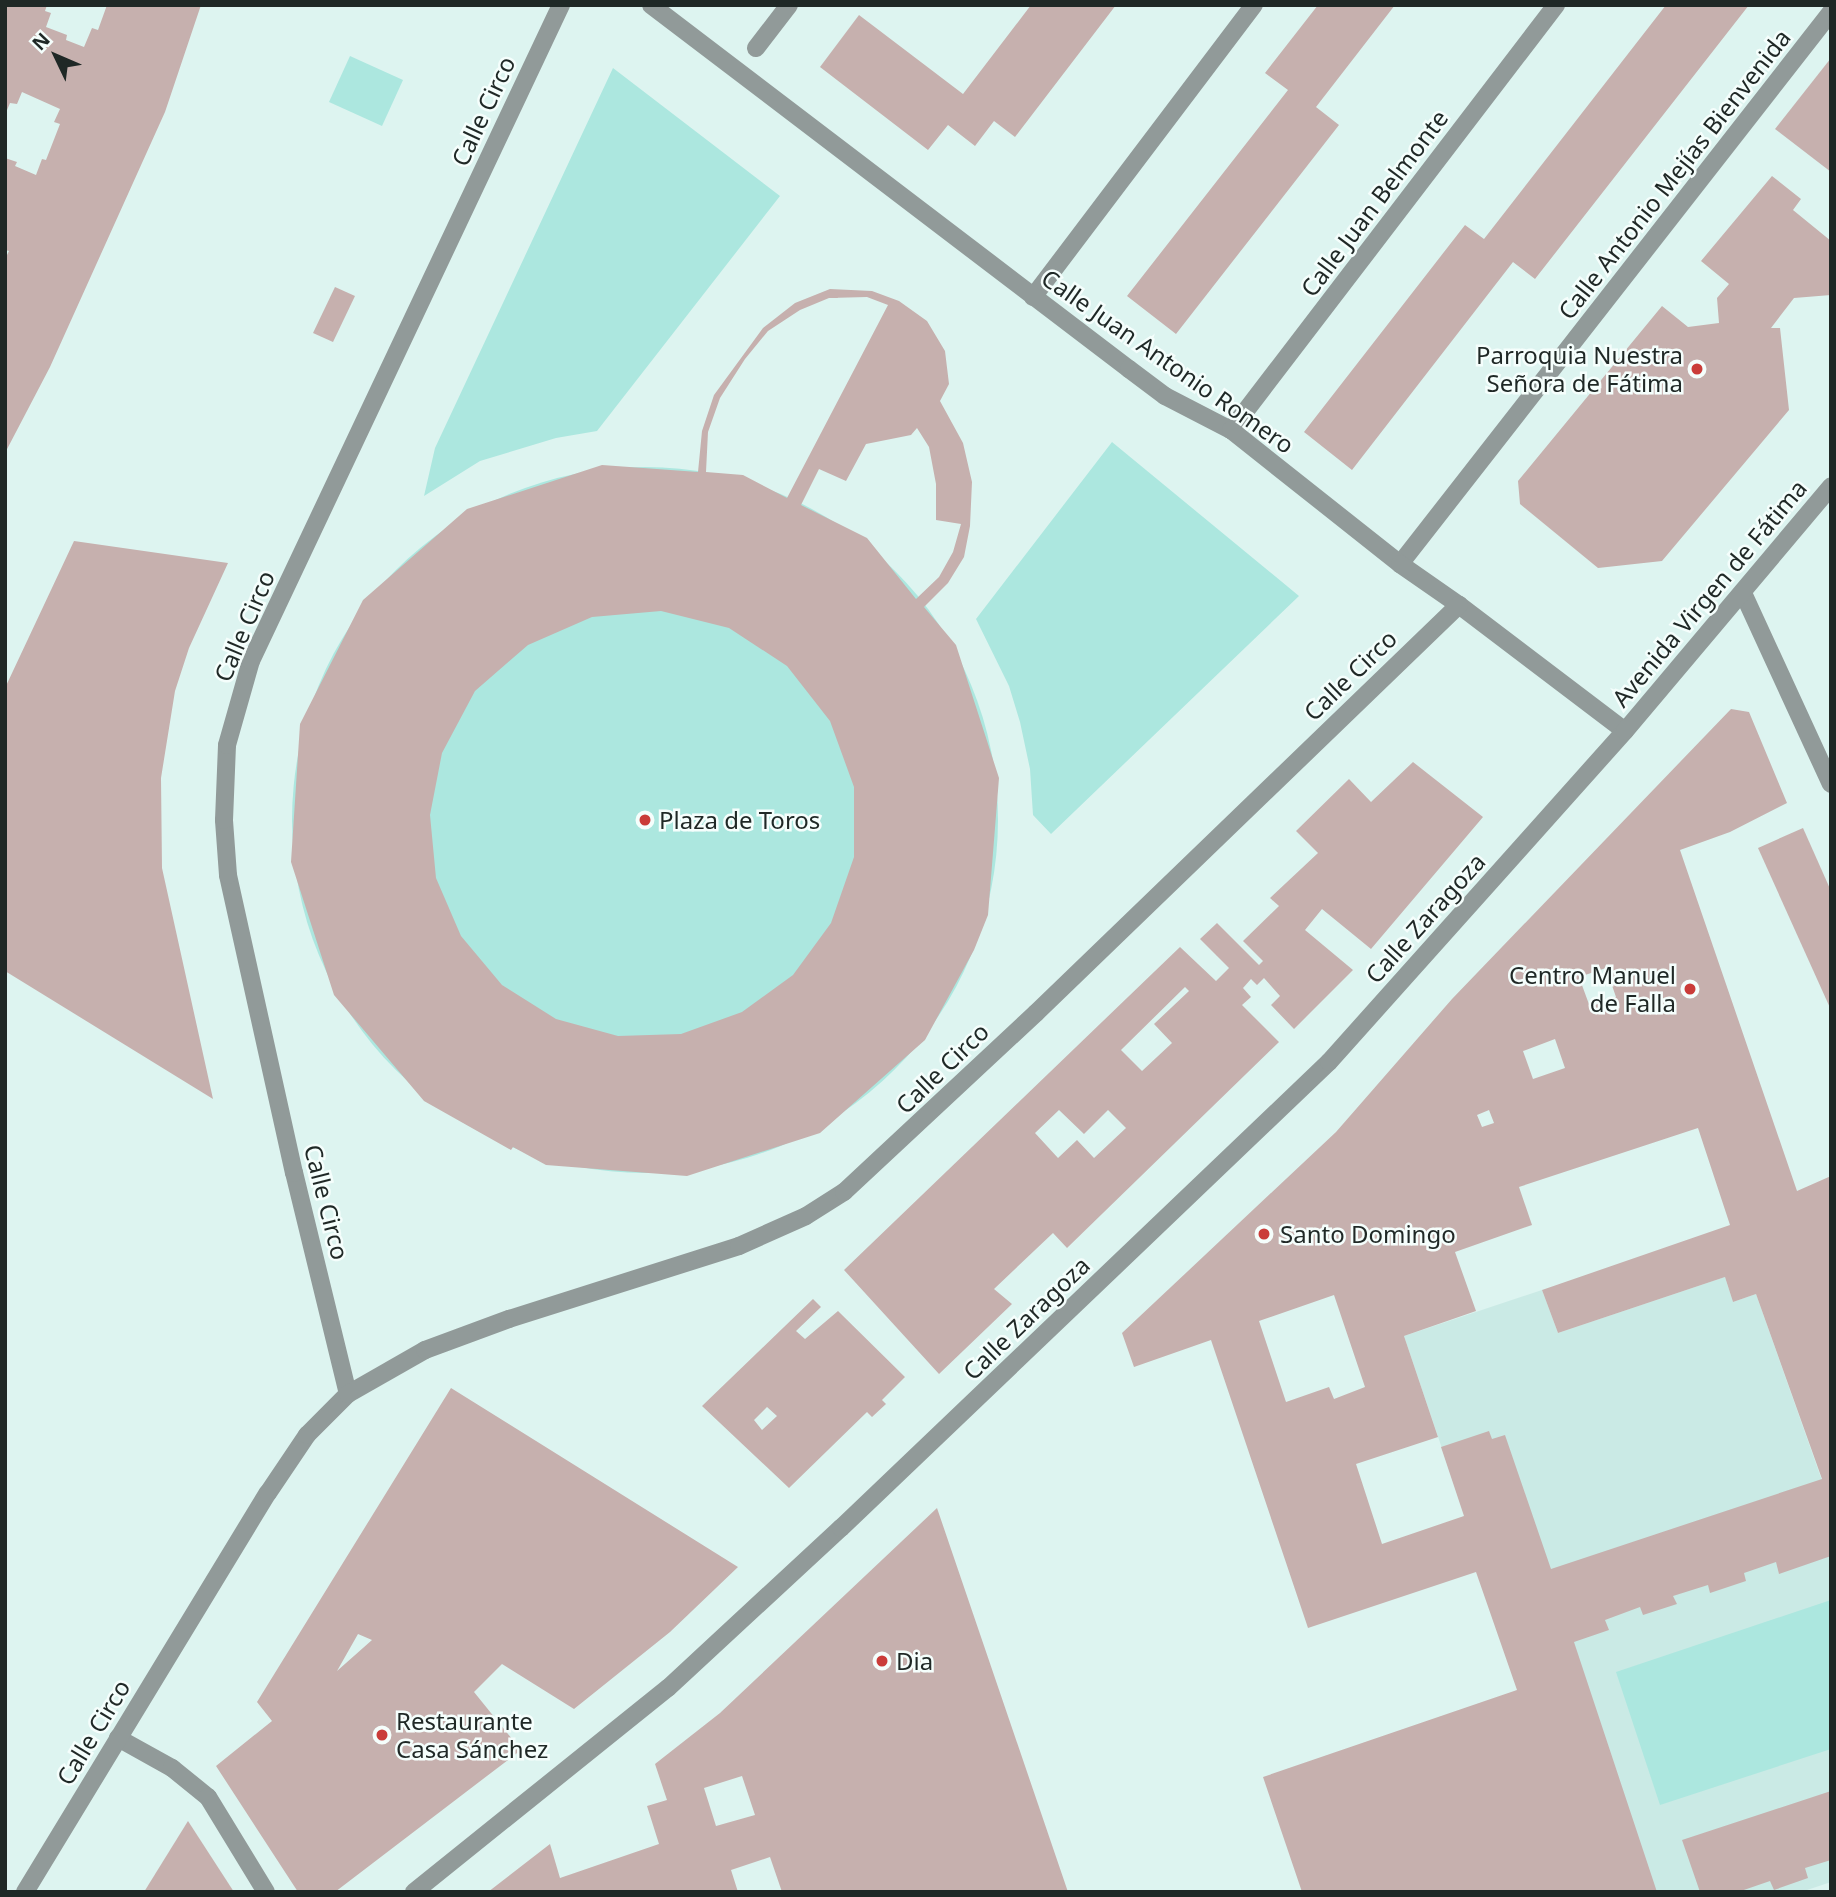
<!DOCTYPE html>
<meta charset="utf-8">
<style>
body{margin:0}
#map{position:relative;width:1836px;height:1897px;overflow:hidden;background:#ddf4f0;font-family:"Noto Sans",sans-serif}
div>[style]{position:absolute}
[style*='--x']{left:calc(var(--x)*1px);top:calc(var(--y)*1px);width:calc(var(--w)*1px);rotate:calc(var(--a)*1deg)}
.built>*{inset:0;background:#caeae5}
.green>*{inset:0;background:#ace7df}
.round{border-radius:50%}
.building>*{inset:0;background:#c6b0ae}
.pedestrian>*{height:18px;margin:-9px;padding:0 9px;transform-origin:9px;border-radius:9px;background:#919a99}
.minor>*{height:18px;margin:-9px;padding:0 9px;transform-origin:9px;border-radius:9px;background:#919a99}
.tertiary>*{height:18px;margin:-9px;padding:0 9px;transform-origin:9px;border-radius:9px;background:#919a99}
.dots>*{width:19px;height:19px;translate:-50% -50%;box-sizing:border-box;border:4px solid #f5fefc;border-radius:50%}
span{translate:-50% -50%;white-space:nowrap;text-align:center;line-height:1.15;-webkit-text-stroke:5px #f5fefc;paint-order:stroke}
.street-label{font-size:24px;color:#1f2826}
.poi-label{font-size:24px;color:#1f2826}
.right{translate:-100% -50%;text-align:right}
.left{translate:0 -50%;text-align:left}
.frame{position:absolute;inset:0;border:7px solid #1f2826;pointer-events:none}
.north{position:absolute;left:21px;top:21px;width:70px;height:70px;-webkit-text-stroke:5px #f5fefc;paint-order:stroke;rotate:314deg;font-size:19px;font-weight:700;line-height:28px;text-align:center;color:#1f2826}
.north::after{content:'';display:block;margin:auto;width:24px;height:32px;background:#1f2826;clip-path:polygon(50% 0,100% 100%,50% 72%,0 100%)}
</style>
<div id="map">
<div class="built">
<i style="clip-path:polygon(1725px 1277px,1733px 1302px,1756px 1294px,1831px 1506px,1831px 1882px,1801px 1892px,1592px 1892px,1404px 1336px,1542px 1290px,1558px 1333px)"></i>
</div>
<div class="green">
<i style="clip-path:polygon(350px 56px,403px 80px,382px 126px,329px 102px)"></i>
<i style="clip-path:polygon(613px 68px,780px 196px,597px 431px,556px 438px,480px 461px,424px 496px,435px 448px)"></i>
<i style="clip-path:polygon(1112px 442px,1299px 596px,1051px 834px,1033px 815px,1030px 769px,1020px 722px,1009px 686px,976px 619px)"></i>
<i class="round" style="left:292px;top:467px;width:706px;height:706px"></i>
<i style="clip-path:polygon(1831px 1600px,1831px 1749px,1660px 1805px,1616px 1672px)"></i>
</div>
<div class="building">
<i style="clip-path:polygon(5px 5px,47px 5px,45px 11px,51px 13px,46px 27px,67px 35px,66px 40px,84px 47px,92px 28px,98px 30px,107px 5px,201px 5px,165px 112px,50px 367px,5px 453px,5px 259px,9px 251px,5px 250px,5px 158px,17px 162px,15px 166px,36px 175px,42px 159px,46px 160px,60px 124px,54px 122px,60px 109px,22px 92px,17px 104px,10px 103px,5px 115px)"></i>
<i style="clip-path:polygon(1031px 5px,1116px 5px,1015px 137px,994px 121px,975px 146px,948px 125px,928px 150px,820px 67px,859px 15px,963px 94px)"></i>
<i style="clip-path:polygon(1318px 5px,1395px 5px,1316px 107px,1339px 125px,1176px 334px,1127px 296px,1288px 90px,1265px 73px)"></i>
<i style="clip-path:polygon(1666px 5px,1749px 5px,1535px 279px,1513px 262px,1352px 470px,1304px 432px,1465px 225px,1484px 239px)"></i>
<i style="clip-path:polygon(1831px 58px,1831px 172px,1775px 129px)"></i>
<i style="clip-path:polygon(1772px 176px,1801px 199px,1793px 210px,1831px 241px,1831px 295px,1794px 298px,1771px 328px,1780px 328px,1789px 410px,1662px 561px,1598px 568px,1520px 504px,1518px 481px,1662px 306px,1688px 327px,1719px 323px,1717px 298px,1729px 284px,1701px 261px)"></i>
<i style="clip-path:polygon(335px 287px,355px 296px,333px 342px,313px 333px)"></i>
<i style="clip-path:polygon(evenodd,830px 289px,872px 291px,899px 301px,927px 321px,945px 351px,949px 384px,940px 401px,963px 443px,972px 482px,970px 526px,964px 557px,948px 583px,924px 607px,956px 645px,999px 778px,988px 915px,974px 950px,925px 1040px,820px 1133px,687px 1176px,546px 1165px,513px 1147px,511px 1150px,424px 1101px,334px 995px,291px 862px,300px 724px,363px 600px,467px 509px,602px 465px,698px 472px,702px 431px,714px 395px,763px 328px,795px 303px,830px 289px,867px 297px,888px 305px,787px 498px,743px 475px,706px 472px,708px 432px,720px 398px,745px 359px,768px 331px,800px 310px,829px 298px,867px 297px,830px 289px,917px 428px,929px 447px,936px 484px,936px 520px,961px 524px,953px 552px,939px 577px,916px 599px,867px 538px,801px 505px,819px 469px,846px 481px,866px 444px,911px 435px,917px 428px,830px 289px,661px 611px,729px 628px,787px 666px,830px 721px,854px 787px,854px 857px,831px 923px,793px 975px,742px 1012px,681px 1034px,618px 1036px,556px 1019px,502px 985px,461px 936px,436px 878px,430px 815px,442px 753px,475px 691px,528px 645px,592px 617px,661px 611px)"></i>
<i style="clip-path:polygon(74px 541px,228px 563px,189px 648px,175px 691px,161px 778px,162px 868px,213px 1099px,5px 971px,5px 688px)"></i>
<i style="clip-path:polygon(evenodd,1731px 709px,1749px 712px,1787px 803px,1730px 832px,1680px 850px,1797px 1191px,1831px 1176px,1831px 1556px,1779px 1574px,1776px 1562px,1744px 1573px,1746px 1581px,1710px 1593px,1708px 1585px,1673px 1596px,1677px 1604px,1643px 1615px,1640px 1607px,1605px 1620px,1609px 1630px,1574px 1642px,1657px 1892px,1302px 1892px,1263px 1777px,1517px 1690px,1476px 1572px,1308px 1628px,1211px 1340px,1134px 1367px,1122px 1333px,1336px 1132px,1452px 999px,1731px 709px,1606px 968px,1616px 997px,1590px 1007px,1579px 977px,1606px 968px,1731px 709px,1555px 1039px,1565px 1068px,1533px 1079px,1523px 1051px,1555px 1039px,1731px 709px,1489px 1110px,1494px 1123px,1482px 1127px,1477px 1115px,1489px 1110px,1731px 709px,1698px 1128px,1730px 1225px,1542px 1290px,1558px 1333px,1725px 1277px,1733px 1302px,1756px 1294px,1822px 1479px,1551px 1569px,1505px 1435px,1492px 1439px,1489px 1431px,1441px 1447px,1464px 1516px,1382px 1544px,1356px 1464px,1438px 1437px,1404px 1336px,1476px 1311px,1455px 1252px,1532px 1225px,1519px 1187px,1698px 1128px,1731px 709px,1334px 1295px,1365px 1387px,1334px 1399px,1329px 1387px,1286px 1402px,1259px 1321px,1334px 1295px)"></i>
<i style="clip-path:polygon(evenodd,1413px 762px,1483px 817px,1371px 949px,1322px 909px,1305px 930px,1353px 970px,1294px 1029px,1271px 1005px,1280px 996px,1264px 978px,1257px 985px,1251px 979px,1243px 988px,1251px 997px,1242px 1005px,1279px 1042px,1067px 1248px,1053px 1233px,994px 1289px,1012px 1304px,939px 1374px,844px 1270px,1180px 947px,1216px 981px,1229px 968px,1200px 939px,1217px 923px,1259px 965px,1263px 961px,1243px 941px,1279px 906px,1270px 898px,1318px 853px,1296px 831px,1349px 779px,1371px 802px,1413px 762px,1185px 987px,1189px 991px,1154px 1024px,1172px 1043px,1142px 1071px,1121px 1050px,1185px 987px,1413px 762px,1059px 1110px,1084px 1134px,1108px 1110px,1126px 1128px,1094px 1158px,1077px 1140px,1058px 1158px,1035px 1133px,1059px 1110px)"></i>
<i style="clip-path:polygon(1803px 828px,1831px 891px,1831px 1010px,1758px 848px)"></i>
<i style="clip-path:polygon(evenodd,813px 1299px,821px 1307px,796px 1331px,805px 1339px,838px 1311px,905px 1377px,882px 1400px,886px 1404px,872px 1417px,867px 1412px,789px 1488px,702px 1406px,813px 1299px,767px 1407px,777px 1416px,762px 1430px,754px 1420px,767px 1407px)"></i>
<i style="clip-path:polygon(evenodd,451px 1388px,738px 1567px,670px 1632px,574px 1709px,502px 1664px,474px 1692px,521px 1750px,335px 1892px,298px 1892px,216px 1766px,272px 1721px,257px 1702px,451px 1388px,358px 1634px,372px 1640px,337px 1671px,358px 1634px)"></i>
<i style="clip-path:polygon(evenodd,937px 1508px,1068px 1892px,782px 1892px,770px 1857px,731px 1870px,738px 1892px,488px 1892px,550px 1844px,560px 1878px,659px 1844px,647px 1806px,667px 1800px,655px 1764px,720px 1713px,937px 1508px,742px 1776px,755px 1815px,716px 1826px,704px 1788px,742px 1776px)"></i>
<i style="clip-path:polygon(1831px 1791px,1831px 1860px,1805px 1868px,1808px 1878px,1774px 1890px,1770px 1881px,1738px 1892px,1700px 1892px,1682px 1840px)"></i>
<i style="clip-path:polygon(188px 1821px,234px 1892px,144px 1892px)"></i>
</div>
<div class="pedestrian">
<i style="--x:756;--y:48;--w:54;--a:-52.5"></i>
</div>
<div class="minor">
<i style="--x:1033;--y:297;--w:366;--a:-52.9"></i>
<i style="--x:1231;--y:430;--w:535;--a:-52.59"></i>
<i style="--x:1400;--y:564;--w:700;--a:-52.02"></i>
<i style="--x:1743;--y:593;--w:210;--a:65.3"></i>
<i style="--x:118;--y:1738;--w:62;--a:29.1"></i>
<i style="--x:172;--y:1768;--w:46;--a:38.9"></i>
<i style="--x:208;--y:1797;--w:111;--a:58.6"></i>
</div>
<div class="tertiary">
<i style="--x:651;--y:5;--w:601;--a:37.29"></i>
<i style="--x:1129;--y:369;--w:45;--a:36.9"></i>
<i style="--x:1165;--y:396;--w:74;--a:27.3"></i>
<i style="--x:1231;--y:430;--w:216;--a:38.4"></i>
<i style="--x:1400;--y:564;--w:72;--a:34.8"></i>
<i style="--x:1459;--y:605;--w:208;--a:37.2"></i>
<i style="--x:348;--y:1394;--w:228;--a:-103.7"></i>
<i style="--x:294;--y:1173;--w:305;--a:-102.5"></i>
<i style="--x:228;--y:875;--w:55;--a:-94.2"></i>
<i style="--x:224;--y:820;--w:75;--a:-87.7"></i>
<i style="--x:227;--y:745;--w:87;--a:-74.1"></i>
<i style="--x:251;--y:661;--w:726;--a:-64.71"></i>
<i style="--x:25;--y:1892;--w:467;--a:-58.7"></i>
<i style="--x:268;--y:1493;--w:70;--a:-56.1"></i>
<i style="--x:307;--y:1435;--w:58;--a:-45"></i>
<i style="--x:348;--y:1394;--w:89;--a:-29.7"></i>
<i style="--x:425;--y:1350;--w:90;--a:-20.3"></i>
<i style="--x:509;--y:1319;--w:241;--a:-17.6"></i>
<i style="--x:739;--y:1246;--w:73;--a:-24.1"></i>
<i style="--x:806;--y:1216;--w:45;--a:-32.3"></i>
<i style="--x:844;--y:1192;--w:262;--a:-43"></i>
<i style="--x:1036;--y:1013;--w:588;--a:-43.97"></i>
<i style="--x:414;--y:1892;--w:326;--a:-38.8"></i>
<i style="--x:668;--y:1688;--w:236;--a:-42.8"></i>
<i style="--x:841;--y:1528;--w:675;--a:-43.68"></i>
<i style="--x:1329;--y:1062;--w:444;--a:-48.2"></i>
<i style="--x:1625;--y:731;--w:320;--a:-49.9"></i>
</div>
<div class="dots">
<i style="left:1697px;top:369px;background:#ca3c39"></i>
<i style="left:645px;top:820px;background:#ca3c39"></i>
<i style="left:1690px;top:989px;background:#ca3c39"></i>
<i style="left:1264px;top:1234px;background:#ca3c39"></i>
<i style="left:882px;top:1661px;background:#ca3c39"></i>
<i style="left:382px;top:1735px;background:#ca3c39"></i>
</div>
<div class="street-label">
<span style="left:483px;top:111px;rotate:-65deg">Calle Circo</span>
<span style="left:1674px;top:174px;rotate:-52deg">Calle Antonio Mejías Bienvenida</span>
<span style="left:1374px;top:203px;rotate:-53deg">Calle Juan Belmonte</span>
<span style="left:1168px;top:361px;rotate:35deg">Calle Juan Antonio Romero</span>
<span style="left:1709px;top:593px;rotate:-50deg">Avenida Virgen de Fátima</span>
<span style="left:244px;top:626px;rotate:-67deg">Calle Circo</span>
<span style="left:1350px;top:675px;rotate:-44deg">Calle Circo</span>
<span style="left:1425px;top:918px;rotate:-48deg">Calle Zaragoza</span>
<span style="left:942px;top:1068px;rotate:-44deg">Calle Circo</span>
<span style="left:327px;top:1202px;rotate:76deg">Calle Circo</span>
<span style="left:1026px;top:1318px;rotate:-44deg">Calle Zaragoza</span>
<span style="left:93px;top:1732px;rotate:-59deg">Calle Circo</span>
</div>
<div class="poi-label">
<span class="right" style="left:1683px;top:369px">Parroquia Nuestra<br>Señora de Fátima</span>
<span class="left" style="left:659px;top:820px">Plaza de Toros</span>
<span class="right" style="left:1676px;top:989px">Centro Manuel<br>de Falla</span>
<span class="left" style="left:1280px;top:1234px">Santo Domingo</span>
<span class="left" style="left:896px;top:1661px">Dia</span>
<span class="left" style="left:396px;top:1735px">Restaurante<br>Casa Sánchez</span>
</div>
<div class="frame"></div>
<div class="north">N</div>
</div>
